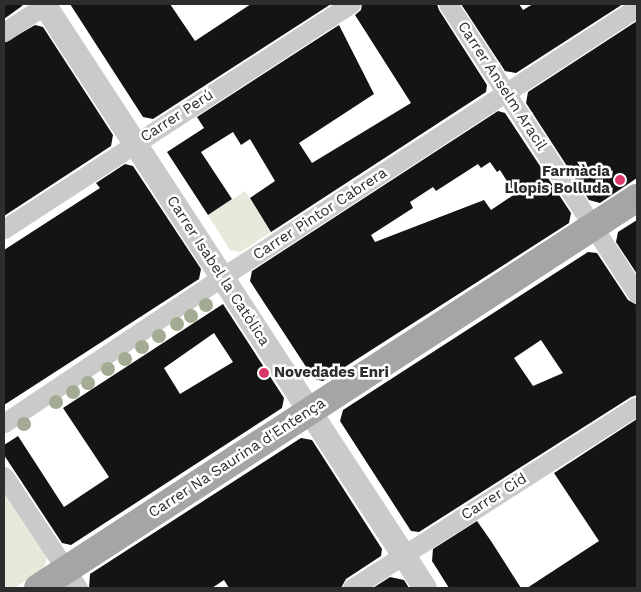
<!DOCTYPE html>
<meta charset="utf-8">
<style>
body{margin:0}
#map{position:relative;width:641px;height:592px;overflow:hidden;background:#fff;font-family:"Work Sans",sans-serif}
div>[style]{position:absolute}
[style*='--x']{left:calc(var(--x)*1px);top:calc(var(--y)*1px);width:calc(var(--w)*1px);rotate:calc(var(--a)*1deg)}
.green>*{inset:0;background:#e6eadb}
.building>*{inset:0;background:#141414}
.minor>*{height:19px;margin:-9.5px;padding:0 9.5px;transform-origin:9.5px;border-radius:9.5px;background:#cacaca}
.tertiary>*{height:24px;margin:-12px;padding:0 12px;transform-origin:12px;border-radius:12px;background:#cacaca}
.primary>*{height:28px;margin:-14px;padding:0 14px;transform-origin:14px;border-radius:14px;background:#a5a5a5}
.trees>*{width:14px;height:14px;margin:-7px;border-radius:50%;background:#a4ab94}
.dots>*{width:14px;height:14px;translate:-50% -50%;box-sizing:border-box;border:2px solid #fff;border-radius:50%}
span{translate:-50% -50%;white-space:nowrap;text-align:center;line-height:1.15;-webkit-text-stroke:5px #fff;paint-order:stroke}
.street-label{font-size:15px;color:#2d2d2d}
.poi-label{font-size:15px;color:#2d2d2d;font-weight:700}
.right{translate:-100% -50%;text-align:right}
.left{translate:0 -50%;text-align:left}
.frame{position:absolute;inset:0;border:5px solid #2d2d2d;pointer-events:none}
</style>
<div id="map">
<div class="green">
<i style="clip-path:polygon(245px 191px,271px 232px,241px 252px,230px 250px,208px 215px)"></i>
<i style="clip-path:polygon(4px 488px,47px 557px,45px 565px,41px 571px,14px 588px,4px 588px)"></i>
</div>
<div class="building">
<i style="clip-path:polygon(4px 4px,23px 4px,22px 6px,4px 19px)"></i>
<i style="clip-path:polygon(70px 4px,170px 4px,195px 41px,251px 4px,331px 4px,153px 119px,143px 117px)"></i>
<i style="clip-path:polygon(362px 4px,437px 4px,439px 10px,487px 85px,486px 92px,271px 232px,250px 198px,275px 181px,250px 139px,241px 145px,233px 132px,201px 152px,232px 199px,208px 215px,167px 152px,204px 128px,197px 117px,339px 25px,374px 94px,299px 143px,312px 163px,411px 103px,355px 15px,361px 10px)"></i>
<i style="clip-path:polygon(461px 4px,519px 4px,523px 10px,533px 4px,623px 4px,516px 73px,505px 71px)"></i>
<i style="clip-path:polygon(637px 21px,637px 178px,600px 203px,589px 200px,526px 103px,528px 92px)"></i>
<i style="clip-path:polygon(35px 25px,43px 27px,113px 135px,111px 146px,4px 216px,4px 43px)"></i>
<i style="clip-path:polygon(evenodd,498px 111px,505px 113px,571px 213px,569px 223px,323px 381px,314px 379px,250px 281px,252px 271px,498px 111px,490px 162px,497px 172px,500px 170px,515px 194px,491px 210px,484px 200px,375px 242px,371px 235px,413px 208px,410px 202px,433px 187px,436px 191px,478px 164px,481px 168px,490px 162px)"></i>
<i style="clip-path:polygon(125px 164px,133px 166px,201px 269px,199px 279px,4px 405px,4px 250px,100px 188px,96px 183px)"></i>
<i style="clip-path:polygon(637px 220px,637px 274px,616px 242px,618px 232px)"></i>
<i style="clip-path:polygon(evenodd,588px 252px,597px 253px,628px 300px,637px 305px,637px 395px,631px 397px,419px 532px,411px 531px,340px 421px,343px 410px,588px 252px,541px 340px,563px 373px,533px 386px,514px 358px,541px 340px)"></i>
<i style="clip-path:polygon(evenodd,223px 304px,284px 398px,282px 408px,71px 545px,62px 543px,4px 455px,4px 445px,18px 436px,64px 507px,109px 477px,63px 408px,223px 304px,214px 333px,233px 362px,180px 394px,164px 368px,214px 333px)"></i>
<i style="clip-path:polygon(637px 419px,637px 588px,527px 588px,599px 541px,554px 473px)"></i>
<i style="clip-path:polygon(301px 438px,312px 440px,382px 549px,381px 556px,346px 579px,341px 588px,229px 588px,224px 580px,212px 588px,89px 588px,90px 574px)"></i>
<i style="clip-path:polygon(477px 521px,491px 541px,521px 588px,449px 588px,432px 561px,433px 549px)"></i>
<i style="clip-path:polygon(390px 577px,404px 580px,409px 588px,373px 588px)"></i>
</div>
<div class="minor">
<i style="--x:448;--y:4;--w:346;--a:56.9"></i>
<i style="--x:4;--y:32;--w:49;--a:-33.4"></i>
<i style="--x:4;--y:229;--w:414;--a:-33"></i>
<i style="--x:4;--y:423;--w:262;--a:-33.8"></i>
<i style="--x:222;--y:277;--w:495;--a:-33"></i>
<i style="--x:4;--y:476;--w:134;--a:56.5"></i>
<i style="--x:352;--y:588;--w:338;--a:-32.6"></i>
</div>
<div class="tertiary">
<i style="--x:44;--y:4;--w:697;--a:56.88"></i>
</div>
<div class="primary">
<i style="--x:38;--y:588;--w:715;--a:-33.07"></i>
</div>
<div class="trees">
<i style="left:206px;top:305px"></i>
<i style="left:191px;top:316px"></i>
<i style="left:177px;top:324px"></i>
<i style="left:159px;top:336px"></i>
<i style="left:142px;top:347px"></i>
<i style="left:125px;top:359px"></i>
<i style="left:108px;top:369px"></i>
<i style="left:88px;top:383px"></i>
<i style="left:73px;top:392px"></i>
<i style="left:56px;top:402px"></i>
<i style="left:24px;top:424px"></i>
</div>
<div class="dots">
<i style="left:620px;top:180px;background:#db386a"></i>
<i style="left:264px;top:373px;background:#db386a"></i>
</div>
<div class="street-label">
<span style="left:502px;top:86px;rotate:57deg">Carrer Anselm Aracil</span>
<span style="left:177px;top:116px;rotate:-33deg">Carrer Perú</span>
<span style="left:320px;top:214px;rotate:-33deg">Carrer Pintor Cabrera</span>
<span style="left:218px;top:271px;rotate:57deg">Carrer Isabel la Catòlica</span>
<span style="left:237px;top:458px;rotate:-33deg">Carrer Na Saurina d'Entença</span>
<span style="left:494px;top:497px;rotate:-32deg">Carrer Cid</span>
</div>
<div class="poi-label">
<span class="right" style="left:610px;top:180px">Farmàcia<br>Llopis Bolluda</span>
<span class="left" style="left:274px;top:373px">Novedades Enri</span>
</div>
<div class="frame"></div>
</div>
